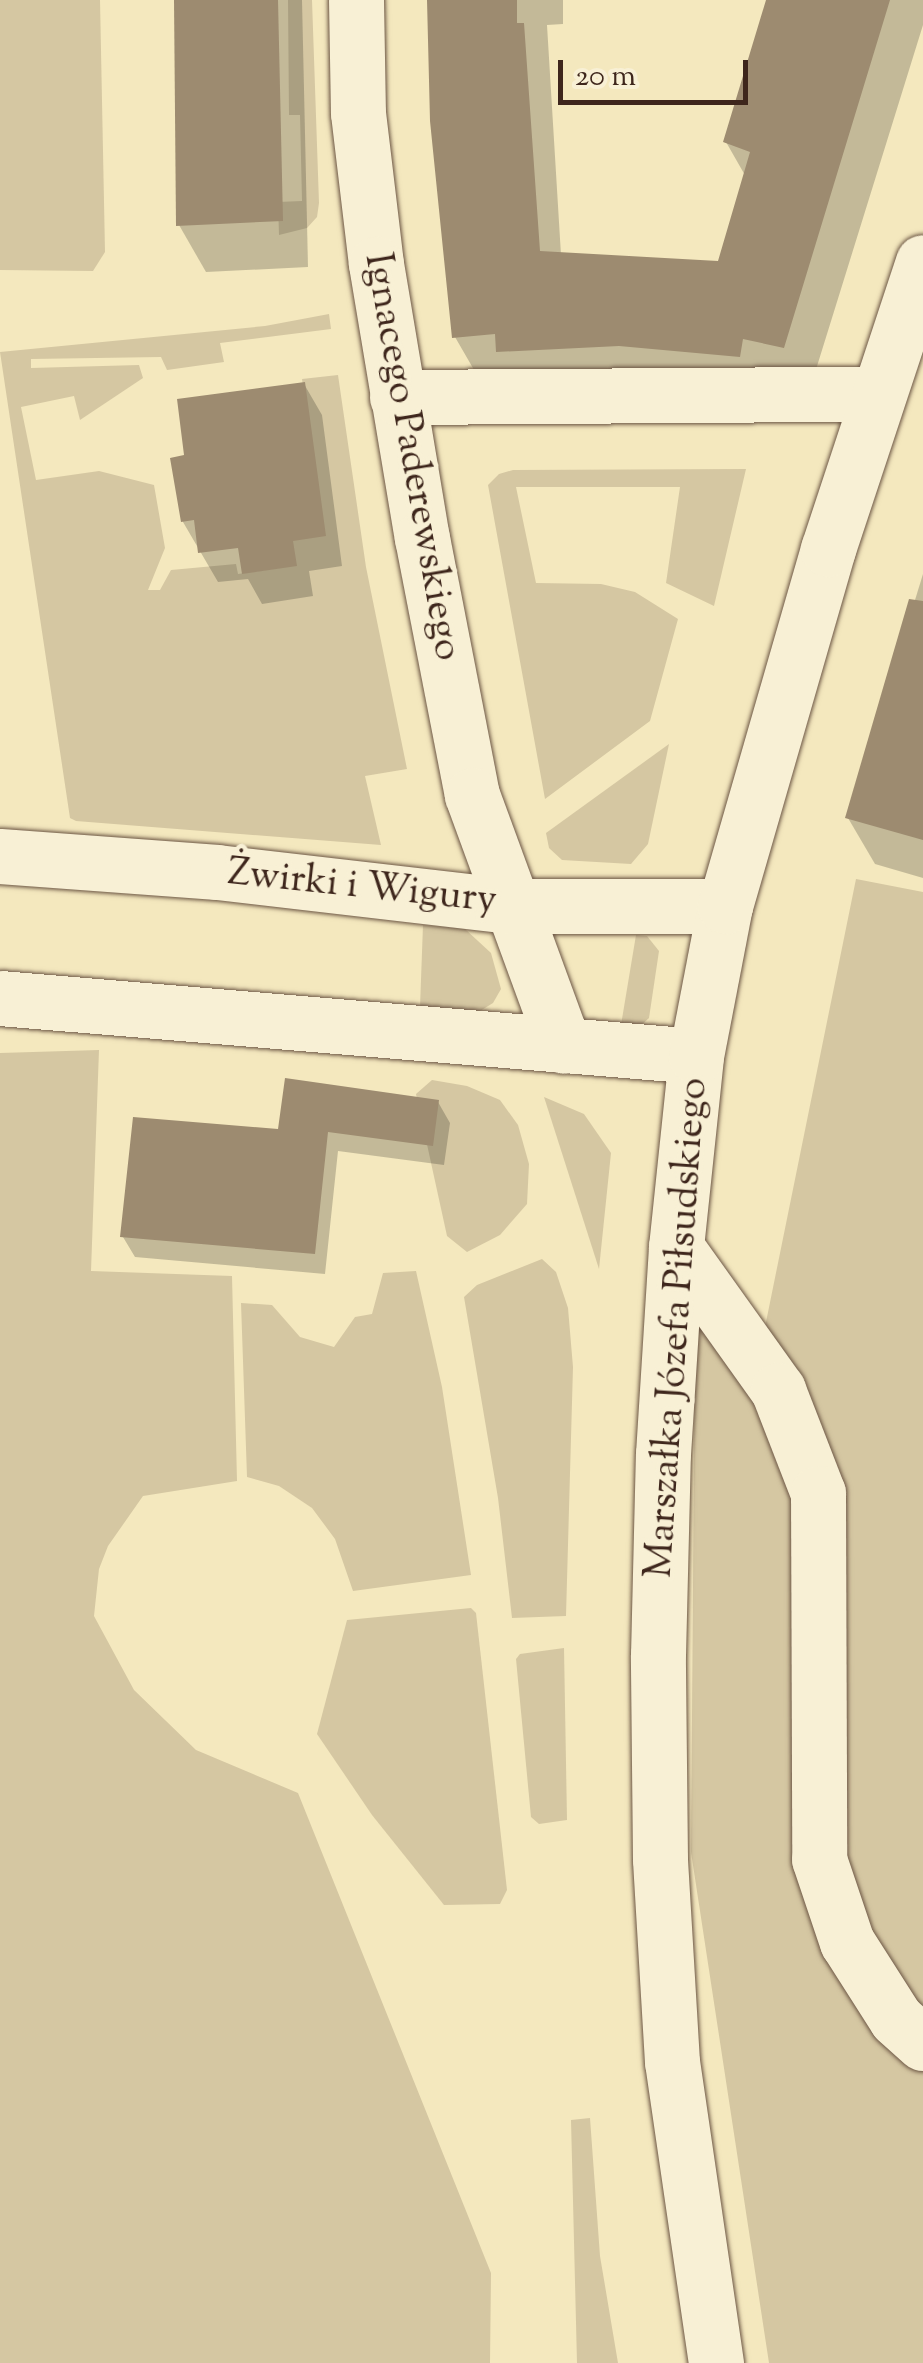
<!DOCTYPE html>
<meta charset="utf-8">
<style>
body{margin:0}
#map{position:relative;width:923px;height:2363px;overflow:hidden;background:#f4e8be;font-family:"Sorts Mill Goudy",serif}
div>[style]{position:absolute}
[style*='--x']{left:calc(var(--x)*1px);top:calc(var(--y)*1px);width:calc(var(--w)*1px);rotate:calc(var(--a)*1deg)}
.green>*{inset:0;background:#d5c7a2}
.shadow>*{inset:0;background:#0003}
.building>*{inset:0;background:#9d8b70}
.roads{filter:drop-shadow(0 0 2px #6c5644) drop-shadow(0 0 2px #6c5644)}
.minor>*{height:55px;margin:-27.5px;padding:0 27.5px;transform-origin:27.5px;border-radius:27.5px;background:#f8f0d5}
span{translate:-50% -50%;white-space:nowrap;text-align:center;line-height:1.15;-webkit-text-stroke:9px #f8f0d5;paint-order:stroke}
.street-label{font-size:40px;color:#3e261c}
.scale{position:absolute;left:558px;top:60px;width:190px;height:45px;box-sizing:border-box;border:5px solid #3e261c;border-top:0;padding-left:12px;font-size:30px;line-height:35px;white-space:nowrap;color:#3e261c;-webkit-text-stroke:8px #f8f0d5;paint-order:stroke}
</style>
<div id="map">
<div class="green">
<i style="clip-path:polygon(0 0,100px 0,105px 252px,93px 271px,0 270px)"></i>
<i style="clip-path:polygon(288px 0,312px 0,319px 203px,317px 217px,307px 228px,279px 235px,278px 202px,302px 201px,300px 115px,289px 115px)"></i>
<i style="clip-path:polygon(329px 314px,331px 329px,220px 343px,224px 362px,167px 370px,161px 357px,31px 359px,31px 368px,139px 365px,143px 378px,80px 420px,74px 396px,21px 407px,36px 480px,99px 471px,154px 485px,165px 548px,148px 590px,160px 590px,171px 570px,236px 564px,238px 574px,292px 566px,290px 540px,323px 535px,302px 379px,338px 375px,366px 567px,407px 769px,365px 776px,381px 845px,76px 821px,70px 818px,0 352px,265px 326px)"></i>
<i style="clip-path:polygon(746px 469px,714px 606px,666px 583px,680px 487px,516px 487px,536px 583px,601px 584px,635px 592px,678px 619px,650px 721px,545px 799px,488px 485px,499px 474px,513px 470px)"></i>
<i style="clip-path:polygon(669px 744px,648px 844px,631px 864px,562px 860px,549px 848px,546px 833px)"></i>
<i style="clip-path:polygon(856px 879px,923px 892px,923px 2021px,903px 2003px,837px 1849px,837px 1491px,765px 1327px)"></i>
<i style="clip-path:polygon(423px 925px,465px 929px,491px 953px,501px 989px,493px 1003px,480px 1011px,420px 1007px)"></i>
<i style="clip-path:polygon(636px 935px,647px 936px,659px 951px,649px 1018px,638px 1028px,620px 1031px)"></i>
<i style="clip-path:polygon(99px 1050px,91px 1271px,232px 1276px,237px 1481px,143px 1496px,108px 1546px,99px 1569px,94px 1616px,134px 1690px,196px 1750px,298px 1793px,491px 2273px,490px 2363px,0 2363px,0 1053px)"></i>
<i style="clip-path:polygon(432px 1080px,467px 1086px,500px 1100px,518px 1125px,529px 1164px,527px 1204px,500px 1235px,467px 1252px,447px 1236px,416px 1094px)"></i>
<i style="clip-path:polygon(544px 1097px,584px 1114px,611px 1153px,599px 1269px)"></i>
<i style="clip-path:polygon(542px 1259px,556px 1272px,568px 1308px,573px 1367px,566px 1616px,512px 1618px,498px 1498px,464px 1297px,477px 1285px)"></i>
<i style="clip-path:polygon(416px 1271px,442px 1387px,471px 1575px,353px 1591px,335px 1539px,312px 1508px,279px 1486px,247px 1477px,241px 1303px,272px 1305px,300px 1337px,334px 1347px,355px 1317px,372px 1314px,383px 1273px)"></i>
<i style="clip-path:polygon(695px 1320px,769px 1415px,806px 1522px,796px 1864px,923px 2064px,923px 2363px,769px 2363px,691px 1852px)"></i>
<i style="clip-path:polygon(471px 1608px,476px 1613px,507px 1890px,500px 1904px,444px 1905px,372px 1815px,317px 1734px,347px 1620px)"></i>
<i style="clip-path:polygon(564px 1648px,567px 1820px,539px 1824px,531px 1817px,516px 1659px,520px 1654px)"></i>
<i style="clip-path:polygon(590px 2118px,600px 2256px,618px 2363px,577px 2363px,571px 2120px)"></i>
</div>
<div class="shadow">
<i style="clip-path:polygon(177px 0,302px 0,308px 267px,206px 272px,179px 225px)"></i>
<i style="clip-path:polygon(430px 0,563px 0,563px 24px,547px 25px,561px 255px,720px 264px,746px 177px,726px 142px,767px 0,923px 0,923px 25px,809px 392px,481px 382px,455px 337px)"></i>
<i style="clip-path:polygon(304px 384px,322px 415px,342px 566px,309px 571px,313px 596px,262px 604px,248px 579px,218px 582px,183px 522px,186px 457px)"></i>
<i style="clip-path:polygon(923px 574px,923px 878px,875px 864px,848px 818px)"></i>
<i style="clip-path:polygon(438px 1102px,450px 1123px,444px 1165px,338px 1151px,325px 1274px,135px 1257px,123px 1237px,280px 1131px)"></i>
</div>
<div class="building">
<i style="clip-path:polygon(174px 0,278px 0,283px 221px,176px 226px)"></i>
<i style="clip-path:polygon(427px 0,517px 0,517px 23px,524px 23px,540px 251px,718px 261px,750px 152px,723px 142px,766px 0,890px 0,784px 348px,743px 339px,740px 357px,619px 346px,496px 352px,495px 334px,452px 338px,430px 121px)"></i>
<i style="clip-path:polygon(305px 382px,326px 536px,293px 541px,297px 566px,242px 574px,238px 548px,198px 553px,194px 520px,181px 522px,170px 458px,184px 455px,177px 399px)"></i>
<i style="clip-path:polygon(909px 599px,923px 601px,923px 840px,845px 818px)"></i>
<i style="clip-path:polygon(285px 1078px,439px 1100px,433px 1146px,328px 1132px,315px 1254px,120px 1237px,133px 1117px,278px 1129px)"></i>
</div>
<div class="roads">
<div class="minor">
<i style="--x:356;--y:0;--w:113;--a:89"></i>
<i style="--x:358;--y:113;--w:152;--a:83.2"></i>
<i style="--x:376;--y:264;--w:278;--a:80.5"></i>
<i style="--x:422;--y:538;--w:262;--a:79"></i>
<i style="--x:472;--y:795;--w:267;--a:69.9"></i>
<i style="--x:397;--y:397;--w:481;--a:-0.4"></i>
<i style="--x:0;--y:856;--w:218;--a:4.2"></i>
<i style="--x:217;--y:872;--w:297;--a:6.6"></i>
<i style="--x:512;--y:906;--w:213;--a:0"></i>
<i style="--x:0;--y:998;--w:698;--a:4.76"></i>
<i style="--x:676;--y:1247;--w:176;--a:54.5"></i>
<i style="--x:778;--y:1390;--w:110;--a:68.8"></i>
<i style="--x:818;--y:1493;--w:366;--a:89.8"></i>
<i style="--x:819;--y:1859;--w:88;--a:71.4"></i>
<i style="--x:847;--y:1942;--w:91;--a:57.5"></i>
<i style="--x:896;--y:2019;--w:36;--a:42"></i>
<i style="--x:716;--y:2363;--w:304;--a:-98.3"></i>
<i style="--x:672;--y:2062;--w:203;--a:-93.4"></i>
<i style="--x:660;--y:1859;--w:204;--a:-90.6"></i>
<i style="--x:658;--y:1655;--w:201;--a:-88.6"></i>
<i style="--x:663;--y:1454;--w:207;--a:-86.4"></i>
<i style="--x:676;--y:1247;--w:192;--a:-84"></i>
<i style="--x:696;--y:1056;--w:153;--a:-79.1"></i>
<i style="--x:725;--y:906;--w:372;--a:-73.9"></i>
<i style="--x:828;--y:549;--w:302;--a:-71.7"></i>
</div>
</div>
<div class="street-label">
<span style="left:411px;top:457px;rotate:80deg">Ignacego Paderewskiego</span>
<span style="left:362px;top:888px;rotate:6deg">Żwirki i Wigury</span>
<span style="left:678px;top:1328px;rotate:-86deg">Marszałka Józefa Piłsudskiego</span>
</div>
<div class="scale">20 m</div>
</div>
